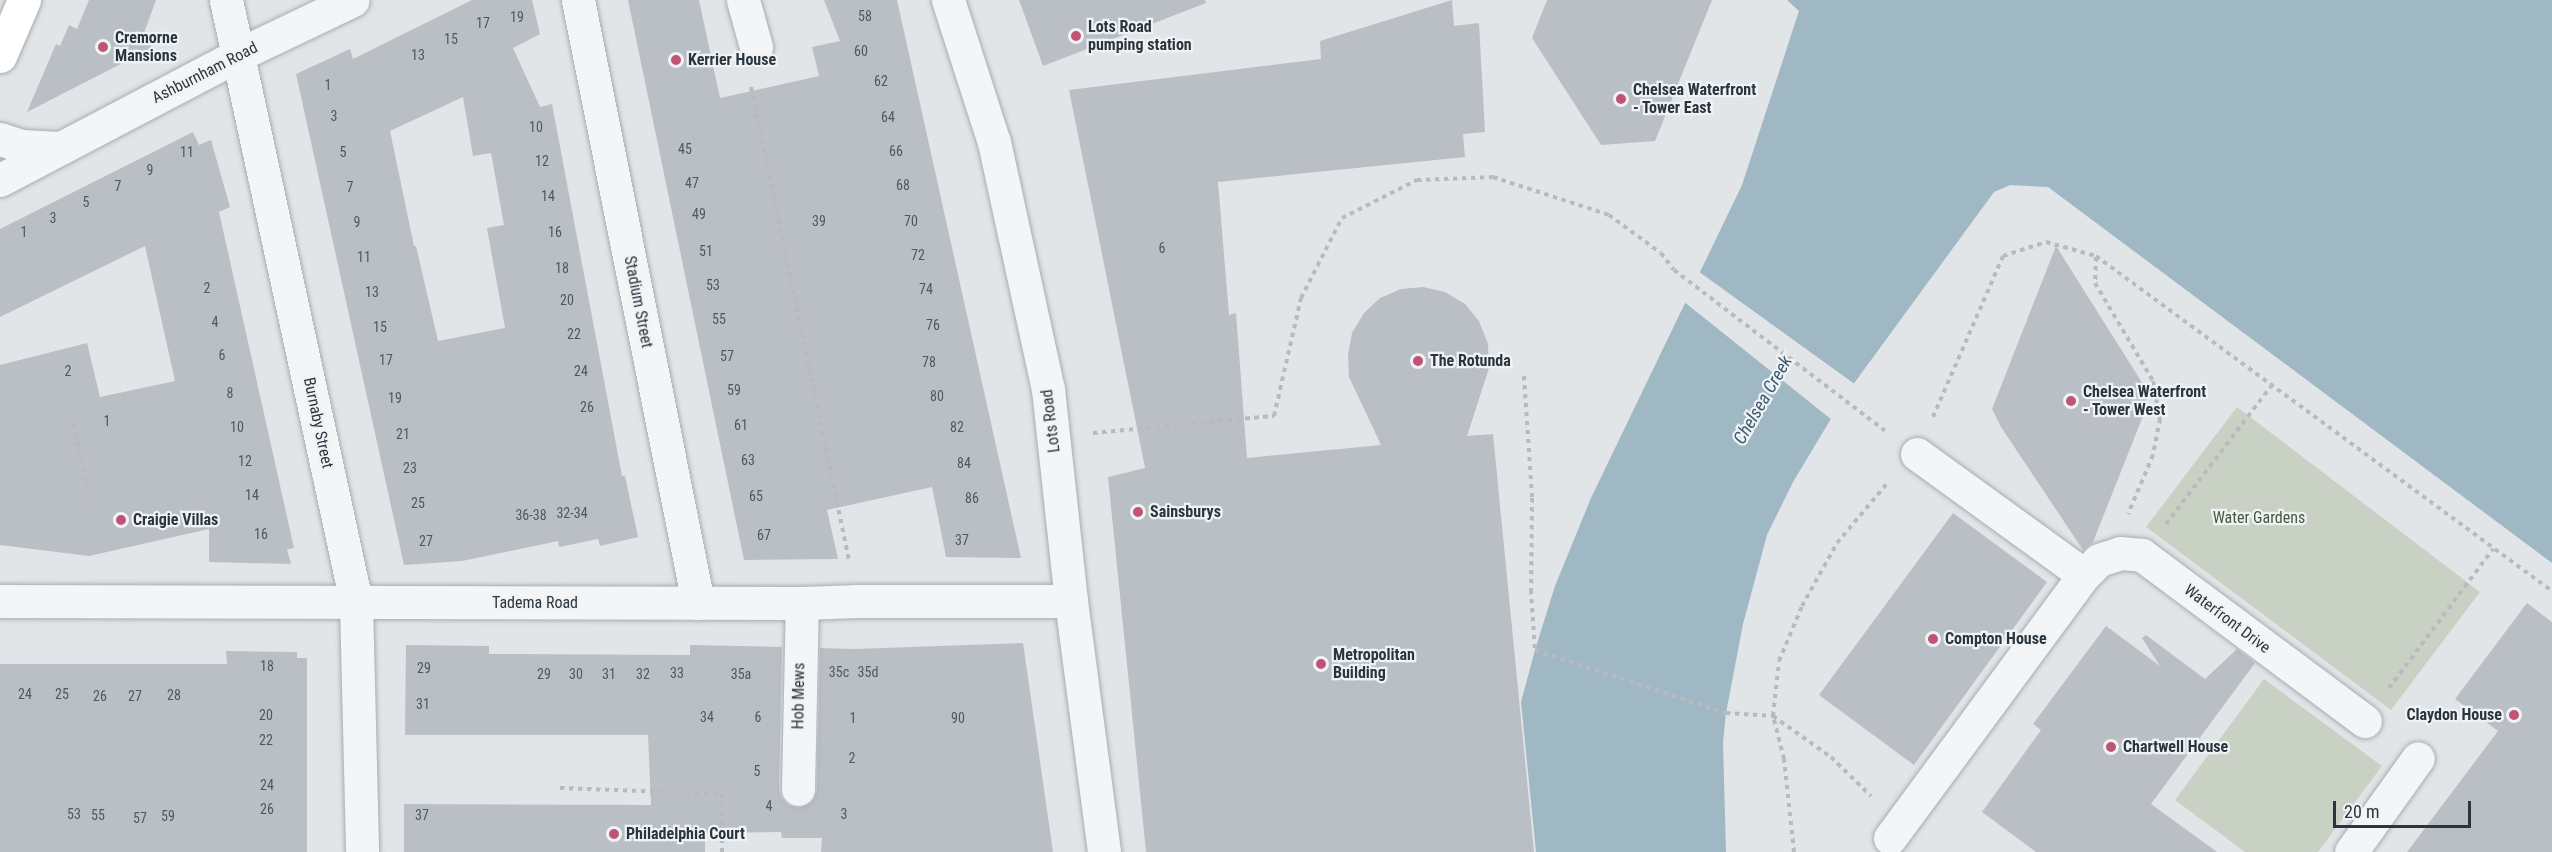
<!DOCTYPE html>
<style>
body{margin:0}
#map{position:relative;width:2552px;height:852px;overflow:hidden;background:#e1e5e8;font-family:"Roboto Condensed",sans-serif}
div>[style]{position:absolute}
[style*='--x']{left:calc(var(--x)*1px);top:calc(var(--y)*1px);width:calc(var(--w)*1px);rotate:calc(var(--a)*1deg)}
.green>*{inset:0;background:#c8d1c3}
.water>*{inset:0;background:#a0b7c4}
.pier>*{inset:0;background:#e1e5e8}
.building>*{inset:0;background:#b9bfc4}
.path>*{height:4px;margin-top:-2px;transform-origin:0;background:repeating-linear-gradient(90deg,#b7bbbf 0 4.5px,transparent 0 9px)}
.roads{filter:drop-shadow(0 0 2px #a7adb1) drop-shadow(0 0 2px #a7adb1)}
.minor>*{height:33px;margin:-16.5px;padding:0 16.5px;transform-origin:16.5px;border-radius:16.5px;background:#f3f5f7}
.highway>*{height:33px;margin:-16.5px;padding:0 16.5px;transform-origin:16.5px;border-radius:16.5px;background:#fff}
.dots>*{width:16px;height:16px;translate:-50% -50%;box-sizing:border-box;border:3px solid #f0f3f6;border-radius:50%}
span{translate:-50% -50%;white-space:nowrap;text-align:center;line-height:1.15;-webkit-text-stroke:4.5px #f0f3f6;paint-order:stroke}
.number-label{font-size:14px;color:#4e585f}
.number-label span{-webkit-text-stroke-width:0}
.poi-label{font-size:16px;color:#2b353d;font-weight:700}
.left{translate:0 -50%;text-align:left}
.right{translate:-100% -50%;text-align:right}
.street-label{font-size:16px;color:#2b353d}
.park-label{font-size:16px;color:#44583a}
.water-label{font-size:18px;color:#3a586d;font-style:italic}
.scale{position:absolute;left:2333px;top:801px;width:138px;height:27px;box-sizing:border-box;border:3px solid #2b353d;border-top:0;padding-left:8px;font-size:18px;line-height:21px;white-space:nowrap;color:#2b353d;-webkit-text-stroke:4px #f0f3f6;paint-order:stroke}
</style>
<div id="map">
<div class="green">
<i style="clip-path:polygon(2237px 407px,2480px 592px,2391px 710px,2146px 527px)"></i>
<i style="clip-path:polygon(2264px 679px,2382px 766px,2318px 852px,2245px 852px,2175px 800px)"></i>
</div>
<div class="water">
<i style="clip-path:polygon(1787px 0,2552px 0,2552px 563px,2048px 187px,2010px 185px,1994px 192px,1844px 397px,1793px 482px,1767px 535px,1743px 624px,1726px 713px,1723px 743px,1726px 852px,1536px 852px,1521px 702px,1535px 650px,1555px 586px,1591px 498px,1742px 185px,1799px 11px)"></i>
</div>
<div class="pier">
<i style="clip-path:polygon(1698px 271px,1856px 385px,1832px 420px,1683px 301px)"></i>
</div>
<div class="building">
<i style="clip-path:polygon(89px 0,156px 0,144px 33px,152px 48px,27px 112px,56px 44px,60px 46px,69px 25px,77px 29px)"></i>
<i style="clip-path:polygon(evenodd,472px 0,532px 0,540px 34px,513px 48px,540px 107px,552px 104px,622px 476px,625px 476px,638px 537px,600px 546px,598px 539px,559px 547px,558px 541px,462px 561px,404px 565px,296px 74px,350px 49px,353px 59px,472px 0,463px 97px,473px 156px,491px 153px,504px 225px,487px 228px,505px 328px,438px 341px,416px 246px,414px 246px,390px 131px,463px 97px)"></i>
<i style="clip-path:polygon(628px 0,699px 0,720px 98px,819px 76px,812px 47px,840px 41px,824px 0,897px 0,1021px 558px,946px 557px,932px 487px,827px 510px,838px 559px,744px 560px)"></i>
<i style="clip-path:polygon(1019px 0,1205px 0,1206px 3px,1043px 66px)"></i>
<i style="clip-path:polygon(1452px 0,1454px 26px,1479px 23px,1485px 132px,1463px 134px,1465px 157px,1218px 182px,1229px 315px,1236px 313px,1247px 458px,1381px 445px,1349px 377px,1348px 355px,1352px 333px,1364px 313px,1380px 298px,1401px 289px,1423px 287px,1445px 292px,1465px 304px,1479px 321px,1488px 344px,1489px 368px,1467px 436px,1493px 434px,1534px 852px,1146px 852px,1108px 477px,1145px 468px,1069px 90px,1321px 59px,1320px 41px)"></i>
<i style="clip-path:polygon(1547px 0,1712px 0,1655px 141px,1601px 145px,1532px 38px)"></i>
<i style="clip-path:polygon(193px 132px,199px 145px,211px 140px,230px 207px,219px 212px,294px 548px,287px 549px,291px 564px,209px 562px,209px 529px,89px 556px,0 545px,0 365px,87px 343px,100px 397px,175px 381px,145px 246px,0 317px,0 229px)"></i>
<i style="clip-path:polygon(2056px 246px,2148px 392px,2145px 411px,2093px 542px,2083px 550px,2001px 427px,1992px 409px)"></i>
<i style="clip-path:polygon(1953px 513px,2047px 582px,1914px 765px,1819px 695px)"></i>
<i style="clip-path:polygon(2527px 603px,2552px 622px,2552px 852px,2407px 852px,2498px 731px,2455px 699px)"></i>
<i style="clip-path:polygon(2106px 626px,2160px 666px,2142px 638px,2146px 635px,2205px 679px,2237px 649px,2255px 663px,2151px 804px,2217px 852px,2036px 852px,1982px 812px,2041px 730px,2033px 724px)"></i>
<i style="clip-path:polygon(1023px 643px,1053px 852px,821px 852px,822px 838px,782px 838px,781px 832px,705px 833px,705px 852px,404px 852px,404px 804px,651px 805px,648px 735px,405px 735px,406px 645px,489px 646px,489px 654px,690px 655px,690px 645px,782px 647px,779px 789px,781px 797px,788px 805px,798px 808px,807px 805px,814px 799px,817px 789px,820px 648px,854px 649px)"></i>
<i style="clip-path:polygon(226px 651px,297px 652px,297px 658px,307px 658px,307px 852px,0 852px,0 664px,227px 664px)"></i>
</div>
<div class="path">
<i style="--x:751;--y:87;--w:485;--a:78.3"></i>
<i style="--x:2096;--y:257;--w:26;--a:92"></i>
<i style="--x:2095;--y:283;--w:114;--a:59.4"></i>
<i style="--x:2153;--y:381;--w:39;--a:80"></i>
<i style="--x:2160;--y:419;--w:37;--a:101"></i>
<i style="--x:2153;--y:455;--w:64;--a:113"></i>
<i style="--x:1524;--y:376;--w:122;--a:86.2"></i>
<i style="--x:1532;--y:498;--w:92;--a:90.6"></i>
<i style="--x:1531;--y:590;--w:60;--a:86.2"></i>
<i style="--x:1535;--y:650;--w:201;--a:18.3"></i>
<i style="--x:1726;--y:713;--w:47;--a:3.7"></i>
<i style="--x:1773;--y:716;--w:71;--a:35.3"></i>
<i style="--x:1831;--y:757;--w:56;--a:44.3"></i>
<i style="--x:1933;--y:417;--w:176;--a:-66.5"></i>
<i style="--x:2003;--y:256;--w:45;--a:-18"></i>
<i style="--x:2046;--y:242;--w:52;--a:15.6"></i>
<i style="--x:2096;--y:256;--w:566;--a:36.3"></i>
<i style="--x:73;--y:424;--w:76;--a:77.8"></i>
<i style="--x:1093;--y:433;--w:182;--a:-5.4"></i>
<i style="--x:1274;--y:416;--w:121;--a:-77.1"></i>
<i style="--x:1301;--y:298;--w:90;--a:-62.9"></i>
<i style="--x:1342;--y:218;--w:84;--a:-26.9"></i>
<i style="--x:1417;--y:180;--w:76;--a:-2.3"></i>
<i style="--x:1493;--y:177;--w:122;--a:18.1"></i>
<i style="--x:1609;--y:215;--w:64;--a:36.2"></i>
<i style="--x:1661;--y:253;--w:21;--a:53"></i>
<i style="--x:1674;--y:270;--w:265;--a:37.3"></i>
<i style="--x:2166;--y:524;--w:173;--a:-52.7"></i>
<i style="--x:2389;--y:688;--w:174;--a:-53.2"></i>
<i style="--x:560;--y:788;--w:162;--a:2.1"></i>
<i style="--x:722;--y:794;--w:58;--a:90"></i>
<i style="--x:1794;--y:852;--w:94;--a:-96.1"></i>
<i style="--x:1784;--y:759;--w:44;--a:-104.3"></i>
<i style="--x:1773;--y:716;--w:55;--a:-83.8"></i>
<i style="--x:1779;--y:661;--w:60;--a:-67.3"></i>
<i style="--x:1802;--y:606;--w:72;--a:-60.9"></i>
<i style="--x:1837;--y:543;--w:81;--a:-50"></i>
</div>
<div class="roads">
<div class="minor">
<i style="--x:226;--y:0;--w:616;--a:77.81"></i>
<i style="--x:356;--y:602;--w:250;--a:88.6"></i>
<i style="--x:578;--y:0;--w:615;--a:78.74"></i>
<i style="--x:743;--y:0;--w:49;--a:74.5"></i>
<i style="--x:948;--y:0;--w:149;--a:72.1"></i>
<i style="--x:994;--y:142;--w:253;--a:77.7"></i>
<i style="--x:1048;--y:389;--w:213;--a:83.8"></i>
<i style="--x:1071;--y:601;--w:253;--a:82.5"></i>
<i style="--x:0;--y:139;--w:23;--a:18"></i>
<i style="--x:22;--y:146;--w:37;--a:3"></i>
<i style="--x:0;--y:180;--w:269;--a:-27.7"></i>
<i style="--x:238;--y:55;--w:127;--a:-25.6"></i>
<i style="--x:1917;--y:454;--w:206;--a:35.9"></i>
<i style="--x:0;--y:601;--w:802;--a:0.14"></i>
<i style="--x:802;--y:603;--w:56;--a:-2"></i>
<i style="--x:858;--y:601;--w:213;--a:0"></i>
<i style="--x:798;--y:789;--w:186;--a:-88.8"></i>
<i style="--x:1890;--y:838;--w:327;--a:-53.6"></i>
<i style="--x:2084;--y:575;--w:21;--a:-45"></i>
<i style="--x:2099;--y:560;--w:22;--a:-18"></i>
<i style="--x:2120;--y:553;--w:22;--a:5"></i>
<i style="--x:2142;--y:555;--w:278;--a:36.7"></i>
<i style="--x:2351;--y:852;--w:115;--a:-54.5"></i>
</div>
<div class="highway">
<i style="--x:0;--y:56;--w:61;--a:-66.8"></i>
</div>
</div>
<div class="dots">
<i style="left:1076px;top:36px;background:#bf5474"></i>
<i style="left:103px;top:47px;background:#bf5474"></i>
<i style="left:676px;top:60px;background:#bf5474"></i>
<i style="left:1621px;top:99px;background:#bf5474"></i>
<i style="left:1418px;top:361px;background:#bf5474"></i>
<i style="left:2071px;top:401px;background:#bf5474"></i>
<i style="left:1138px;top:512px;background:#bf5474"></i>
<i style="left:121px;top:520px;background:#bf5474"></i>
<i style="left:1933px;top:639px;background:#bf5474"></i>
<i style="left:1321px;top:664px;background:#bf5474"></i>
<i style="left:2514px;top:715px;background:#bf5474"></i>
<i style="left:2111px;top:747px;background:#bf5474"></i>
<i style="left:614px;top:834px;background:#bf5474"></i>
</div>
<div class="number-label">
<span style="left:865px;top:16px">58</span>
<span style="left:517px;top:17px">19</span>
<span style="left:483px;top:23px">17</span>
<span style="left:451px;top:39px">15</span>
<span style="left:861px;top:51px">60</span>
<span style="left:418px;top:55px">13</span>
<span style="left:881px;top:81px">62</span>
<span style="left:328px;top:85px">1</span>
<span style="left:334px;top:116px">3</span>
<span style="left:888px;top:117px">64</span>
<span style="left:536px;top:127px">10</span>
<span style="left:685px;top:149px">45</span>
<span style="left:896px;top:151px">66</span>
<span style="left:187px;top:152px">11</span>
<span style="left:343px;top:152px">5</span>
<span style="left:542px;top:161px">12</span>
<span style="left:150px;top:170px">9</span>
<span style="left:692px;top:183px">47</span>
<span style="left:903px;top:185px">68</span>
<span style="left:118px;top:186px">7</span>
<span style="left:350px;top:187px">7</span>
<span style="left:548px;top:196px">14</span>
<span style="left:86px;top:202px">5</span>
<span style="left:699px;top:214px">49</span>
<span style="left:53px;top:218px">3</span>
<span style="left:819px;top:221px">39</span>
<span style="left:911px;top:221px">70</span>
<span style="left:357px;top:222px">9</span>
<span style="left:24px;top:232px">1</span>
<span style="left:555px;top:232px">16</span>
<span style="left:1162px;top:248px">6</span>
<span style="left:706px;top:251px">51</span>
<span style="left:918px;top:255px">72</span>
<span style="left:364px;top:257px">11</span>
<span style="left:562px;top:268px">18</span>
<span style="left:713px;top:285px">53</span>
<span style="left:207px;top:288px">2</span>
<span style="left:926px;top:289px">74</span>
<span style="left:372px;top:292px">13</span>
<span style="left:567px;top:300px">20</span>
<span style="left:719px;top:319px">55</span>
<span style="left:215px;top:322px">4</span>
<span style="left:933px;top:325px">76</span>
<span style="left:380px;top:327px">15</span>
<span style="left:574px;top:334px">22</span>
<span style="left:222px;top:355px">6</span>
<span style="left:727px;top:356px">57</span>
<span style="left:386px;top:360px">17</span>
<span style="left:929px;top:362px">78</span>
<span style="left:68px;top:371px">2</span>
<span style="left:581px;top:371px">24</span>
<span style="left:734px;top:390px">59</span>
<span style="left:230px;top:393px">8</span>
<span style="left:937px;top:396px">80</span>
<span style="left:395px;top:398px">19</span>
<span style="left:587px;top:407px">26</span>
<span style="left:107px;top:421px">1</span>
<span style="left:741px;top:425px">61</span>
<span style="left:237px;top:427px">10</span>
<span style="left:957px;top:427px">82</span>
<span style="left:403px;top:434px">21</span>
<span style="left:748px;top:460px">63</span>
<span style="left:245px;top:461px">12</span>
<span style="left:964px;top:463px">84</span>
<span style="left:410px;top:468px">23</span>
<span style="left:252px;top:495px">14</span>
<span style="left:756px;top:496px">65</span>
<span style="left:972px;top:498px">86</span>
<span style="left:418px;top:503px">25</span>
<span style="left:572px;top:513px">32-34</span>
<span style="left:531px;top:515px">36-38</span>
<span style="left:261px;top:534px">16</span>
<span style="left:764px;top:535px">67</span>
<span style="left:962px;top:540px">37</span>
<span style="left:426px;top:541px">27</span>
<span style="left:267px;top:666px">18</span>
<span style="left:424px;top:668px">29</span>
<span style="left:839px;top:672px">35c</span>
<span style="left:868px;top:672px">35d</span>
<span style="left:677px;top:673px">33</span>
<span style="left:544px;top:674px">29</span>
<span style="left:576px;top:674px">30</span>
<span style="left:609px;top:674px">31</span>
<span style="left:643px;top:674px">32</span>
<span style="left:741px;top:674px">35a</span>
<span style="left:25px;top:694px">24</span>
<span style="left:62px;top:694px">25</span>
<span style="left:174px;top:695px">28</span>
<span style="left:100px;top:696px">26</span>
<span style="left:135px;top:696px">27</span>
<span style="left:423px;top:704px">31</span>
<span style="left:266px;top:715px">20</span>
<span style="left:707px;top:717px">34</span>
<span style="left:758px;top:717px">6</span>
<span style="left:853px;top:718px">1</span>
<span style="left:958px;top:718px">90</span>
<span style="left:266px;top:740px">22</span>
<span style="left:852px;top:758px">2</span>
<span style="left:757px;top:771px">5</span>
<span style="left:267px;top:785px">24</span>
<span style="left:769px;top:806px">4</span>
<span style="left:267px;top:809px">26</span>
<span style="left:74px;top:814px">53</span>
<span style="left:844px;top:814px">3</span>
<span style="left:98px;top:815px">55</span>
<span style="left:422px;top:815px">37</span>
<span style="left:168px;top:816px">59</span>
<span style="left:140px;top:818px">57</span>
</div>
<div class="poi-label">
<span class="left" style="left:1088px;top:36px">Lots Road<br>pumping station</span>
<span class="left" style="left:115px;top:47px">Cremorne<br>Mansions</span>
<span class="left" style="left:688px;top:60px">Kerrier House</span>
<span class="left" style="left:1633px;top:99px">Chelsea Waterfront<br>- Tower East</span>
<span class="left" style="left:1430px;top:361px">The Rotunda</span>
<span class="left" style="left:2083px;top:401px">Chelsea Waterfront<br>- Tower West</span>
<span class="left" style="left:1150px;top:512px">Sainsburys</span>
<span class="left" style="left:133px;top:520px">Craigie Villas</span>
<span class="left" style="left:1945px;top:639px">Compton House</span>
<span class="left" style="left:1333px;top:664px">Metropolitan<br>Building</span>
<span class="right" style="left:2502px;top:715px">Claydon House</span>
<span class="left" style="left:2123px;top:747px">Chartwell House</span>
<span class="left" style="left:626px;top:834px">Philadelphia Court</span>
</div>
<div class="street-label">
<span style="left:205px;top:73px;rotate:-27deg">Ashburnham Road</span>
<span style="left:638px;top:302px;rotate:79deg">Stadium Street</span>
<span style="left:1051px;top:421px;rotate:-97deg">Lots Road</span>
<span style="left:318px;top:423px;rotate:78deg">Burnaby Street</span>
<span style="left:535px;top:603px">Tadema Road</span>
<span style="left:2227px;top:619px;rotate:37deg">Waterfront Drive</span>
<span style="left:799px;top:696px;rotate:-89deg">Hob Mews</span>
</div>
<div class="park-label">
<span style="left:2259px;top:518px">Water Gardens</span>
</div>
<div class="water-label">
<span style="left:1763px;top:400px;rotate:-60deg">Chelsea Creek</span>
</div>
<div class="scale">20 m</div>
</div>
